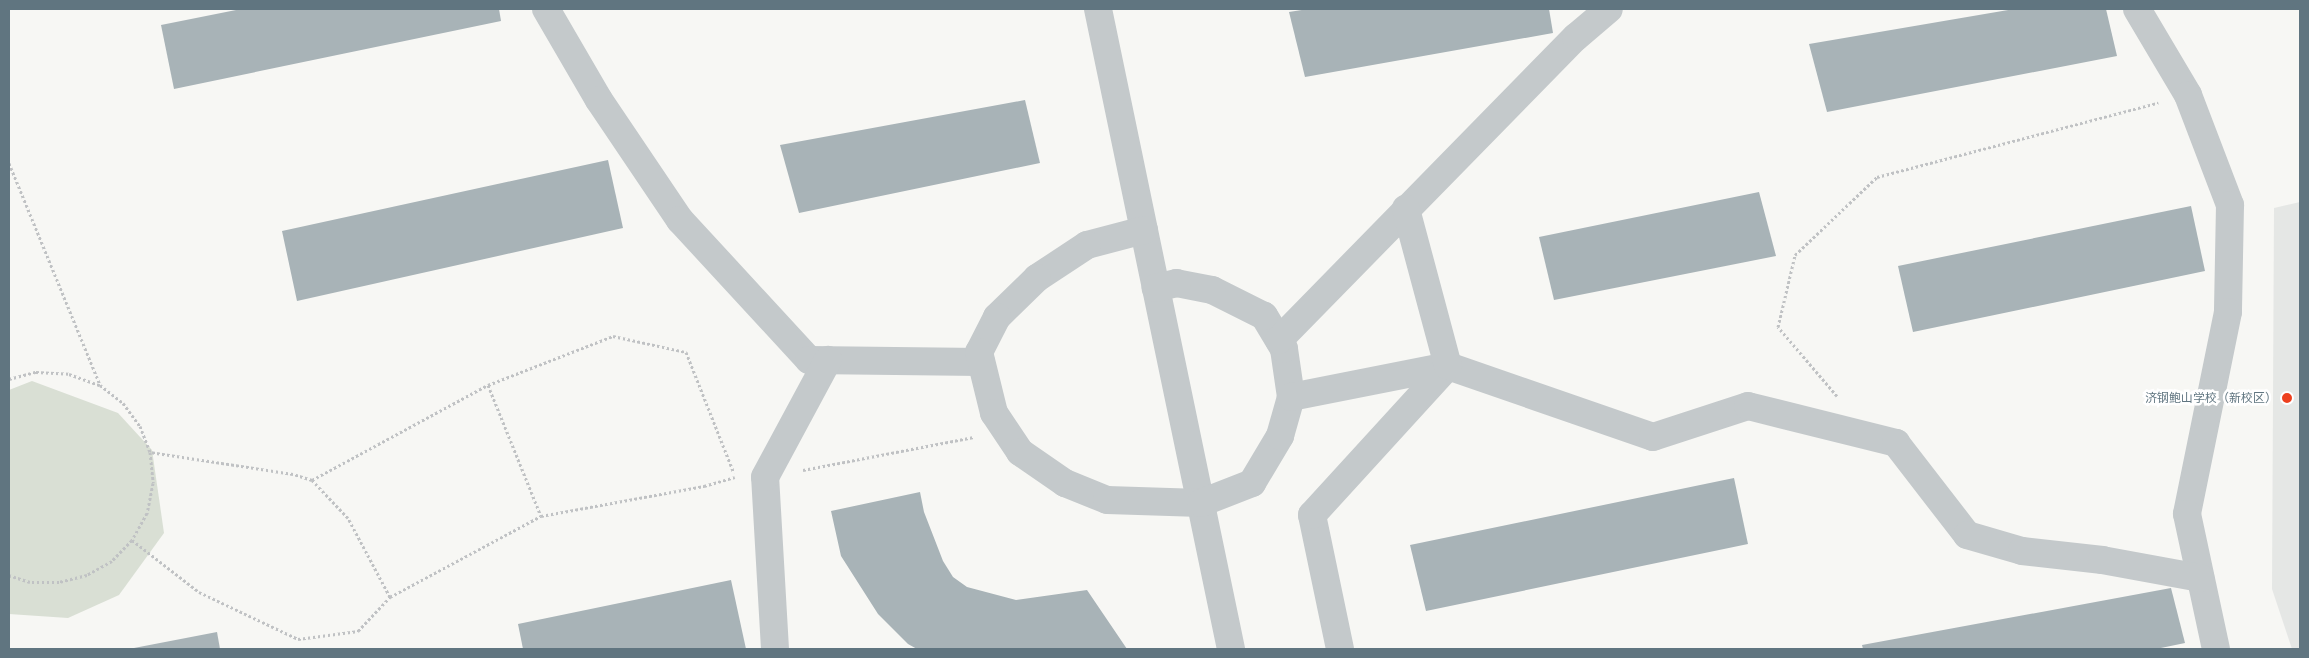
<!DOCTYPE html>
<meta charset="utf-8">
<style>
body{margin:0}
#map{position:relative;width:2309px;height:658px;overflow:hidden;background:#f7f7f4;font-family:Inter,"Noto Sans SC",sans-serif}
div>[style]{position:absolute}
[style*='--x']{left:calc(var(--x)*1px);top:calc(var(--y)*1px);width:calc(var(--w)*1px);rotate:calc(var(--a)*1deg)}
.built>*{inset:0;background:#e5e7e5}
.green>*{inset:0;background:#d9dfd4}
.building>*{inset:0;background:#a8b3b7}
.path>*{height:3px;margin-top:-1.5px;transform-origin:0;background:repeating-linear-gradient(90deg,#c0c2c4 0 2.5px,transparent 0 5px)}
.minor>*{height:28px;margin:-14px;padding:0 14px;transform-origin:14px;border-radius:14px;background:#c4c9cb}
.dots>*{width:14px;height:14px;translate:-50% -50%;box-sizing:border-box;border:2px solid #fff;border-radius:50%}
span{translate:-50% -50%;white-space:nowrap;text-align:center;line-height:1.15;-webkit-text-stroke:5px #fff;paint-order:stroke}
.poi-label{font-size:12px;color:#607580}
.right{translate:-100% -50%;text-align:right}
.frame{position:absolute;inset:0;border:10px solid #607580;pointer-events:none}
</style>
<div id="map">
<div class="built">
<i style="clip-path:polygon(2300px 202px,2300px 649px,2292px 649px,2272px 589px,2274px 208px)"></i>
</div>
<div class="green">
<i style="clip-path:polygon(32px 381px,118px 413px,152px 450px,164px 533px,119px 595px,68px 618px,9px 614px,9px 390px)"></i>
</div>
<div class="building">
<i style="clip-path:polygon(241px 9px,499px 9px,501px 21px,174px 89px,161px 25px)"></i>
<i style="clip-path:polygon(1308px 9px,1549px 9px,1553px 33px,1305px 77px,1289px 12px)"></i>
<i style="clip-path:polygon(2014px 9px,2106px 9px,2117px 56px,1827px 112px,1809px 44px)"></i>
<i style="clip-path:polygon(1025px 100px,1040px 163px,799px 213px,780px 145px)"></i>
<i style="clip-path:polygon(608px 160px,623px 228px,297px 301px,282px 231px)"></i>
<i style="clip-path:polygon(1759px 192px,1776px 256px,1554px 300px,1539px 237px)"></i>
<i style="clip-path:polygon(2191px 206px,2205px 271px,1913px 332px,1898px 266px)"></i>
<i style="clip-path:polygon(1734px 478px,1748px 544px,1426px 611px,1410px 545px)"></i>
<i style="clip-path:polygon(920px 492px,924px 512px,943px 561px,953px 577px,967px 587px,1016px 600px,1087px 590px,1127px 649px,917px 649px,908px 644px,878px 614px,841px 556px,831px 511px)"></i>
<i style="clip-path:polygon(731px 580px,746px 649px,523px 649px,518px 624px)"></i>
<i style="clip-path:polygon(2171px 588px,2185px 643px,2156px 649px,1863px 649px,1862px 645px)"></i>
<i style="clip-path:polygon(217px 632px,220px 649px,134px 649px,134px 648px)"></i>
</div>
<div class="path">
<i style="--x:9;--y:163;--w:240;--a:67.7"></i>
<i style="--x:9;--y:379;--w:28;--a:-15"></i>
<i style="--x:36;--y:372;--w:33;--a:3"></i>
<i style="--x:69;--y:374;--w:33;--a:20"></i>
<i style="--x:100;--y:385;--w:29;--a:38"></i>
<i style="--x:123;--y:403;--w:29;--a:54"></i>
<i style="--x:140;--y:426;--w:28;--a:69"></i>
<i style="--x:150;--y:452;--w:31;--a:84"></i>
<i style="--x:153;--y:483;--w:31;--a:101"></i>
<i style="--x:147;--y:513;--w:31;--a:119"></i>
<i style="--x:132;--y:540;--w:29;--a:134"></i>
<i style="--x:112;--y:561;--w:29;--a:151"></i>
<i style="--x:87;--y:575;--w:29;--a:166"></i>
<i style="--x:59;--y:582;--w:29;--a:180"></i>
<i style="--x:30;--y:582;--w:22;--a:-162"></i>
<i style="--x:488;--y:385;--w:141;--a:68"></i>
<i style="--x:1837;--y:396;--w:91;--a:-130.5"></i>
<i style="--x:1778;--y:327;--w:74;--a:-76.7"></i>
<i style="--x:1795;--y:255;--w:113;--a:-43.6"></i>
<i style="--x:1877;--y:177;--w:291;--a:-14.8"></i>
<i style="--x:803;--y:470;--w:174;--a:-10.9"></i>
<i style="--x:312;--y:480;--w:200;--a:-28.4"></i>
<i style="--x:488;--y:385;--w:134;--a:-21.4"></i>
<i style="--x:613;--y:336;--w:75;--a:12.4"></i>
<i style="--x:686;--y:352;--w:130;--a:68.4"></i>
<i style="--x:132;--y:540;--w:85;--a:37.8"></i>
<i style="--x:199;--y:592;--w:110;--a:25.4"></i>
<i style="--x:298;--y:639;--w:61;--a:-7.6"></i>
<i style="--x:358;--y:631;--w:47;--a:-46.7"></i>
<i style="--x:390;--y:597;--w:89;--a:-118"></i>
<i style="--x:348;--y:518;--w:52;--a:-133.5"></i>
<i style="--x:312;--y:480;--w:20;--a:-162"></i>
<i style="--x:293;--y:474;--w:145;--a:-171.3"></i>
<i style="--x:390;--y:597;--w:171;--a:-28.2"></i>
<i style="--x:541;--y:516;--w:166;--a:-10.4"></i>
<i style="--x:704;--y:486;--w:32;--a:-16"></i>
</div>
<div class="minor">
<i style="--x:546;--y:9;--w:105;--a:59.8"></i>
<i style="--x:599;--y:100;--w:145;--a:56"></i>
<i style="--x:680;--y:220;--w:190;--a:47.3"></i>
<i style="--x:809;--y:360;--w:172;--a:0.7"></i>
<i style="--x:1098;--y:9;--w:654;--a:78.26"></i>
<i style="--x:2137;--y:9;--w:100;--a:59.3"></i>
<i style="--x:2188;--y:95;--w:118;--a:69.1"></i>
<i style="--x:2230;--y:205;--w:107;--a:91.1"></i>
<i style="--x:2228;--y:312;--w:206;--a:101.5"></i>
<i style="--x:2187;--y:514;--w:138;--a:77.9"></i>
<i style="--x:1144;--y:230;--w:59;--a:165.3"></i>
<i style="--x:1087;--y:245;--w:60;--a:146.6"></i>
<i style="--x:1037;--y:278;--w:56;--a:135.7"></i>
<i style="--x:997;--y:317;--w:39;--a:117"></i>
<i style="--x:979;--y:352;--w:63;--a:76.2"></i>
<i style="--x:994;--y:413;--w:47;--a:56.3"></i>
<i style="--x:1020;--y:452;--w:55;--a:34.6"></i>
<i style="--x:1065;--y:483;--w:45;--a:22"></i>
<i style="--x:1107;--y:500;--w:94;--a:1.8"></i>
<i style="--x:1201;--y:503;--w:55;--a:-21.4"></i>
<i style="--x:1252;--y:483;--w:55;--a:-59.2"></i>
<i style="--x:1280;--y:436;--w:41;--a:-74.2"></i>
<i style="--x:1291;--y:397;--w:49;--a:-98.3"></i>
<i style="--x:1284;--y:349;--w:39;--a:-121"></i>
<i style="--x:1264;--y:316;--w:58;--a:-153.4"></i>
<i style="--x:1212;--y:290;--w:36;--a:-169"></i>
<i style="--x:1177;--y:283;--w:22;--a:167"></i>
<i style="--x:1279;--y:340;--w:424;--a:-45.6"></i>
<i style="--x:1576;--y:37;--w:43;--a:-40.3"></i>
<i style="--x:1291;--y:397;--w:160;--a:-11.2"></i>
<i style="--x:1448;--y:366;--w:217;--a:19.1"></i>
<i style="--x:1653;--y:437;--w:100;--a:-18.1"></i>
<i style="--x:1748;--y:406;--w:153;--a:14"></i>
<i style="--x:1896;--y:443;--w:116;--a:52.3"></i>
<i style="--x:1967;--y:535;--w:57;--a:16.2"></i>
<i style="--x:2022;--y:551;--w:81;--a:6.4"></i>
<i style="--x:2102;--y:560;--w:100;--a:10.4"></i>
<i style="--x:775;--y:649;--w:172;--a:-93.3"></i>
<i style="--x:765;--y:477;--w:133;--a:-61.7"></i>
<i style="--x:1340;--y:649;--w:137;--a:-101.8"></i>
<i style="--x:1312;--y:515;--w:202;--a:-47.6"></i>
<i style="--x:1448;--y:366;--w:163;--a:-105"></i>
</div>
<div class="dots">
<i style="left:2287px;top:398px;background:#ed401e"></i>
</div>
<div class="poi-label">
<span class="right" style="left:2277px;top:398px">济钢鲍山学校（新校区）</span>
</div>
<div class="frame"></div>
</div>
